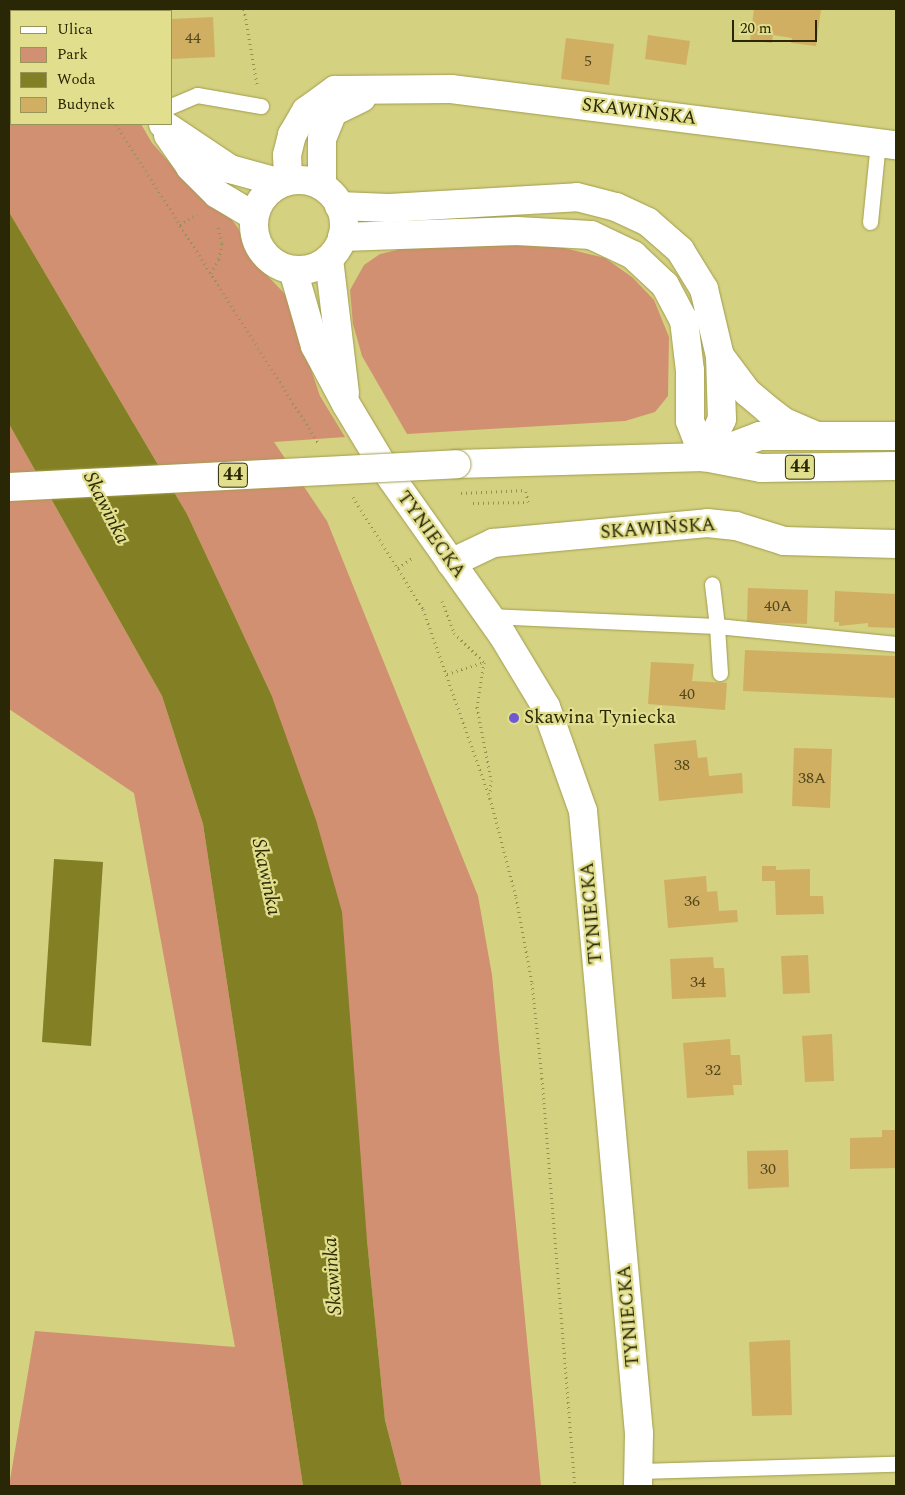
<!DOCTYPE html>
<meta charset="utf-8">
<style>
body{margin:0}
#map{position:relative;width:905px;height:1495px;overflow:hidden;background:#d4d180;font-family:Spectral,serif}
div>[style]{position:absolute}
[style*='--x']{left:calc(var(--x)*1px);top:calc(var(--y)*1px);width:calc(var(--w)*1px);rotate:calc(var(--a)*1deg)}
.green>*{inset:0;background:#d19071}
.water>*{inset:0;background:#837f24}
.building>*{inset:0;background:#d0af63}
.path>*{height:3px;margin-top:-1.5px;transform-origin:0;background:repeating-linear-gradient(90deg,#949152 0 1px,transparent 0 5px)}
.roads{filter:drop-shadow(0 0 1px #a19e4e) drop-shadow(0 0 1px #a19e4e)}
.lane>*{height:15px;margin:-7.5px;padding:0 7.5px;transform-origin:7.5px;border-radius:7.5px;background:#fff}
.street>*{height:28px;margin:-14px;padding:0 14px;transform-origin:14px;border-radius:14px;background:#fff}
.secondary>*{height:28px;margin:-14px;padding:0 14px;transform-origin:14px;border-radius:14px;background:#fff}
.secondary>.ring{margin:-14px;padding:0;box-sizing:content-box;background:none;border:28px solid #fff;border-radius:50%}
.primary>*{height:28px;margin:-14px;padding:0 14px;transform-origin:14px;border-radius:14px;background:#fff}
.path-bridge>*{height:3px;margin-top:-1.5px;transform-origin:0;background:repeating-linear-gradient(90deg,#949152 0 1px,transparent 0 5px)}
.bridges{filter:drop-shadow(0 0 1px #a19e4e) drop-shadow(0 0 1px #a19e4e)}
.primary-bridge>*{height:28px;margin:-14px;padding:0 14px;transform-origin:14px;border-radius:14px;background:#fff}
.dots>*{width:14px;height:14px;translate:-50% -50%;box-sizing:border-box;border:2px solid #e1de8d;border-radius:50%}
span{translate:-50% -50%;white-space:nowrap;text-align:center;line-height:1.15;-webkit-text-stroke:4.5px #e1de8d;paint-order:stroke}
.number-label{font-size:16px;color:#53491c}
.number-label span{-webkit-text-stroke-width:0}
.shield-label span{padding:1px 4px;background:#e1de8d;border:1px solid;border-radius:4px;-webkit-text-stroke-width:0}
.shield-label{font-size:18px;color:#292705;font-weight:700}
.street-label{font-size:19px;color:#292705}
.poi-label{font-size:19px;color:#292705}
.left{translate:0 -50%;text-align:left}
.water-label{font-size:20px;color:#2c2b04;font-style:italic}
.frame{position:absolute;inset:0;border:10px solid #292705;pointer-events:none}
.legend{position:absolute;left:10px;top:10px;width:162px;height:115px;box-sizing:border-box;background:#e1de8d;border:1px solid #979557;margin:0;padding:6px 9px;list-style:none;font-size:15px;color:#292705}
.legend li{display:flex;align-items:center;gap:10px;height:25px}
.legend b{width:25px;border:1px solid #979557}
.scale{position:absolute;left:732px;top:20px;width:85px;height:22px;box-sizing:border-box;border:2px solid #292705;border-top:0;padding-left:6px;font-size:15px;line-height:18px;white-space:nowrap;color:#292705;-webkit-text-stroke:4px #e1de8d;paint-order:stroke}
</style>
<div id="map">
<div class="green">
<i style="clip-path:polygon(9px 9px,73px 11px,11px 11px,11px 124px,141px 124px,152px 143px,185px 180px,229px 216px,238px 228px,253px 261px,286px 295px,320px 396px,345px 437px,274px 442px,327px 521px,478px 896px,492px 975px,541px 1486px,402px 1486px,385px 1420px,367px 1240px,271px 694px,187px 514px,9px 212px)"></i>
<i style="clip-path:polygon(397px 242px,560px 247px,605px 258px,632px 277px,654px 300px,669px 337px,668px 396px,655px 412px,625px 421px,407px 434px,362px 356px,353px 324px,350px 290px,364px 265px,380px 254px,397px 250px)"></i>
<i style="clip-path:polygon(9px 424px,162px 696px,203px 824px,303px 1486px,9px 1486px,35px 1331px,235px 1347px,134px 793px,9px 709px)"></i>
</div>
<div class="water">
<i style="clip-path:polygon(9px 212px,187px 514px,271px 694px,316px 820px,342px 912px,367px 1240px,385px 1420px,402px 1486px,303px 1486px,203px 824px,162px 696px,9px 424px)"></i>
<i style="clip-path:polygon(54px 859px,103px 862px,91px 1046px,42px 1042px)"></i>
</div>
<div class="building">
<i style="clip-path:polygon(754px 9px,821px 9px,816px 46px,791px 43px,792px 38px,773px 35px,772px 43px,750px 40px)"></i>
<i style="clip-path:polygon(213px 17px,215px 57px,171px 59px,171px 19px)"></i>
<i style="clip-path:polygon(648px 35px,690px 41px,686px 65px,645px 59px)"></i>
<i style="clip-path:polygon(566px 38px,614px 44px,609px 85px,561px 79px)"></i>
<i style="clip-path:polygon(748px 588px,808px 590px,807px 624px,747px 622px)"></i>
<i style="clip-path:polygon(835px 591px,896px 594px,896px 628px,868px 627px,868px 623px,839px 626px,839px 622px,834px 622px)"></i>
<i style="clip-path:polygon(745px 650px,896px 656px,896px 698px,743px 691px)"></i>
<i style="clip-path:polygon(651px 662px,694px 664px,692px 681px,727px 683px,725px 710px,648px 704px)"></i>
<i style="clip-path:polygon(696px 740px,698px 758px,707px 757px,709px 776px,742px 773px,743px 793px,659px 801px,654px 744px)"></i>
<i style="clip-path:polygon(794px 748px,832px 749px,830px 808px,792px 806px)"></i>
<i style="clip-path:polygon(762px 866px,776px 866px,776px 870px,810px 869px,810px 896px,823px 896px,824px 914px,776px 915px,775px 881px,762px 881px)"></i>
<i style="clip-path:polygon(706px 876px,707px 892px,717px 891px,719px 911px,737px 910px,738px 922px,668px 928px,664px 880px)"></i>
<i style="clip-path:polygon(808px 955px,810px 993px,783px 994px,781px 956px)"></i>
<i style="clip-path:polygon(713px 957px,714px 968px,724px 968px,726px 997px,672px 999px,670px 959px)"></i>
<i style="clip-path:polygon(832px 1034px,834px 1081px,805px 1082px,802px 1036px)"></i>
<i style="clip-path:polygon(730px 1039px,731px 1055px,740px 1055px,742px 1085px,733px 1085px,734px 1095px,687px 1098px,683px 1043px)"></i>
<i style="clip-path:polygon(882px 1130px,896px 1130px,896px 1168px,850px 1169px,850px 1138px,882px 1137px)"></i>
<i style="clip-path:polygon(788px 1150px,789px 1187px,748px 1189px,747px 1151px)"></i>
<i style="clip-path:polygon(790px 1340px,792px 1415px,752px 1416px,749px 1342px)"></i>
</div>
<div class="path">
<i style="--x:45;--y:9;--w:2;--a:63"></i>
<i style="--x:244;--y:9;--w:76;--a:80.2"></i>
<i style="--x:116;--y:124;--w:379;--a:57.6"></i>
<i style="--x:180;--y:225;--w:20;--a:-33"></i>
<i style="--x:211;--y:273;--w:16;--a:-60"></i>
<i style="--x:219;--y:259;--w:16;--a:-79"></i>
<i style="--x:222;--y:243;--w:16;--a:-104"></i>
<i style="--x:353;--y:497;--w:132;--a:58"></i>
<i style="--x:423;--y:609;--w:201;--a:70.5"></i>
<i style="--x:490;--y:798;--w:102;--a:75.3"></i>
<i style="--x:516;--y:897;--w:87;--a:79.5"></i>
<i style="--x:532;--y:983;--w:96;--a:84"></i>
<i style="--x:542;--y:1078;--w:409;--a:85.4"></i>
<i style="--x:473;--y:503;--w:55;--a:-1"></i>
<i style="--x:528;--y:502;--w:11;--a:-100"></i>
<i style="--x:398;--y:568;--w:19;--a:-35"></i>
<i style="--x:442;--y:601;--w:34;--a:69"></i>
<i style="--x:454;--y:633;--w:42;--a:44"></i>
<i style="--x:447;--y:674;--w:39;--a:-18"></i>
<i style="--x:484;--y:662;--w:46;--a:98.8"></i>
<i style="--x:477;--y:707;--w:74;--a:79.1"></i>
<i style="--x:491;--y:780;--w:15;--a:94"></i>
</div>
<div class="roads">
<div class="lane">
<i style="--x:171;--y:106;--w:28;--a:-23"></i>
<i style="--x:197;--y:95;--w:65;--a:9.8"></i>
<i style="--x:870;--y:222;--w:80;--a:-84.3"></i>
<i style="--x:489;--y:616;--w:228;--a:2.5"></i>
<i style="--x:717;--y:626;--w:42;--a:-96.8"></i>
<i style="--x:720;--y:673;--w:47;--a:-93.7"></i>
<i style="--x:717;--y:626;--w:180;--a:5.7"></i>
<i style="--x:638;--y:1471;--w:258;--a:-1.6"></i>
</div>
<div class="street">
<i style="--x:288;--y:181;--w:26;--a:-92"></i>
<i style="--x:287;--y:155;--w:21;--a:-76"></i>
<i style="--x:292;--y:135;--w:28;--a:-60"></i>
<i style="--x:306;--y:111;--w:36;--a:-36"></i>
<i style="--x:335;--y:90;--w:116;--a:-0.5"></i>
<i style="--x:451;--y:89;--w:449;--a:7.2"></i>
<i style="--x:322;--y:186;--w:47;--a:-90"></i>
<i style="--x:322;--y:139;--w:29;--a:-68"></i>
<i style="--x:333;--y:112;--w:32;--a:-26"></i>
<i style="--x:451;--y:563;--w:47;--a:-25.5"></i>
<i style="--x:493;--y:543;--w:215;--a:-5.3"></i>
<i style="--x:707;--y:523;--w:29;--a:6"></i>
<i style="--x:736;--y:526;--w:50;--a:17.4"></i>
<i style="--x:784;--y:541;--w:112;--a:1.5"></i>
</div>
<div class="secondary">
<i style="--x:85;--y:9;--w:2;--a:63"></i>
<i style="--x:163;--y:124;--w:81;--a:33.9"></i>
<i style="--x:230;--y:169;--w:53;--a:15.4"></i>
<i style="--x:168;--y:135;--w:39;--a:55"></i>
<i style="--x:190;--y:167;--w:38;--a:45"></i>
<i style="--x:217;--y:194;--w:43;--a:30.7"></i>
<i class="ring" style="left:254px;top:180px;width:62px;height:62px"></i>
<i style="--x:339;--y:206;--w:50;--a:2.3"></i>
<i style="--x:389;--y:208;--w:188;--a:-3.3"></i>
<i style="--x:577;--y:197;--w:40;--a:14.4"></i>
<i style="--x:616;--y:207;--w:35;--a:25"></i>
<i style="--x:648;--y:222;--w:43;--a:41.2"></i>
<i style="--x:680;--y:250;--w:46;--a:58.4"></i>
<i style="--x:704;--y:289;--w:69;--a:76.6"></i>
<i style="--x:720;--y:356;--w:63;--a:88.2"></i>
<i style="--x:722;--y:419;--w:42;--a:115.3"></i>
<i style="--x:342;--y:237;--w:175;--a:-2"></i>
<i style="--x:517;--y:231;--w:74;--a:3.1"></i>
<i style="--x:591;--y:235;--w:47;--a:25.5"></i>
<i style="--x:633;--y:255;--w:44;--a:43.2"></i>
<i style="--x:665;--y:285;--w:40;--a:62"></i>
<i style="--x:684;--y:320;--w:51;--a:83.3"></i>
<i style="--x:690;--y:371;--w:50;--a:90"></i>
<i style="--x:690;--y:421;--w:39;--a:69"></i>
<i style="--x:329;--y:259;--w:135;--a:83.2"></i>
<i style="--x:293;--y:270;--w:79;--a:73.9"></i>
<i style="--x:315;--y:346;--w:66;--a:61.9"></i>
<i style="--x:346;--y:404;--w:76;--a:59"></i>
<i style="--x:385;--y:469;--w:202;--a:54.7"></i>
<i style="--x:502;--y:634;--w:85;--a:58.9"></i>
<i style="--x:546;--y:707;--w:110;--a:70.4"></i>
<i style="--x:583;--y:811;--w:625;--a:84.86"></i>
<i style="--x:639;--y:1433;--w:53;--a:91.1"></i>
<i style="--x:720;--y:356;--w:45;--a:53.1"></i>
<i style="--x:747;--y:392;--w:26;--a:40"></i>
<i style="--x:767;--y:409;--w:21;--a:37"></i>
<i style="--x:784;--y:422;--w:36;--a:23"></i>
</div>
<div class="primary">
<i style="--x:704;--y:457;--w:60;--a:-20.6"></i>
<i style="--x:760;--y:436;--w:136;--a:0"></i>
<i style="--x:456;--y:464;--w:248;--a:-1.6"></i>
<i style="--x:704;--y:457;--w:58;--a:10.9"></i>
<i style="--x:761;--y:468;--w:135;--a:-0.8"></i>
</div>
</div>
<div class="path-bridge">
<i style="--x:461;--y:493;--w:65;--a:-2.6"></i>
</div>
<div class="bridges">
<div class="primary-bridge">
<i style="--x:9;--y:487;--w:448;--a:-2.9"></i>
</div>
</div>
<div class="dots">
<i style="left:514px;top:718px;background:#6e59d3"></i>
</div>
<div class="number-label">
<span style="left:193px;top:38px">44</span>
<span style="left:588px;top:61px">5</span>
<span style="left:778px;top:606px">40A</span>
<span style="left:687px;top:694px">40</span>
<span style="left:682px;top:765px">38</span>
<span style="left:812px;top:778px">38A</span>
<span style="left:692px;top:901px">36</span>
<span style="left:698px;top:982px">34</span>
<span style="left:713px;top:1070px">32</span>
<span style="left:768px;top:1169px">30</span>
</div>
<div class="shield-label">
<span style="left:800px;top:467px">44</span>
<span style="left:233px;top:475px">44</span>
</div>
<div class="street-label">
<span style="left:639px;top:112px;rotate:7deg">SKAWIŃSKA</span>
<span style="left:658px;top:529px;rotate:-4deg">SKAWIŃSKA</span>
<span style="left:431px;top:535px;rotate:54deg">TYNIECKA</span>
<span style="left:592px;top:913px;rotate:-95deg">TYNIECKA</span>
<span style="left:629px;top:1316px;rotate:-95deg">TYNIECKA</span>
</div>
<div class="poi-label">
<span class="left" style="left:524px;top:718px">Skawina Tyniecka</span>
</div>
<div class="water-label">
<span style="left:106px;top:508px;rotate:63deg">Skawinka</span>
<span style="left:266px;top:877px;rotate:78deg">Skawinka</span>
<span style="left:333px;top:1276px;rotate:-94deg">Skawinka</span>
</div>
<div class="frame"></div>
<ul class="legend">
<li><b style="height:6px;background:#fff"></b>Ulica</li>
<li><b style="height:14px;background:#d19071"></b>Park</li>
<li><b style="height:14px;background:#837f24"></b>Woda</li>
<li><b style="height:14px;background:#d0af63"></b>Budynek</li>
</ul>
<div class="scale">20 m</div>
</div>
